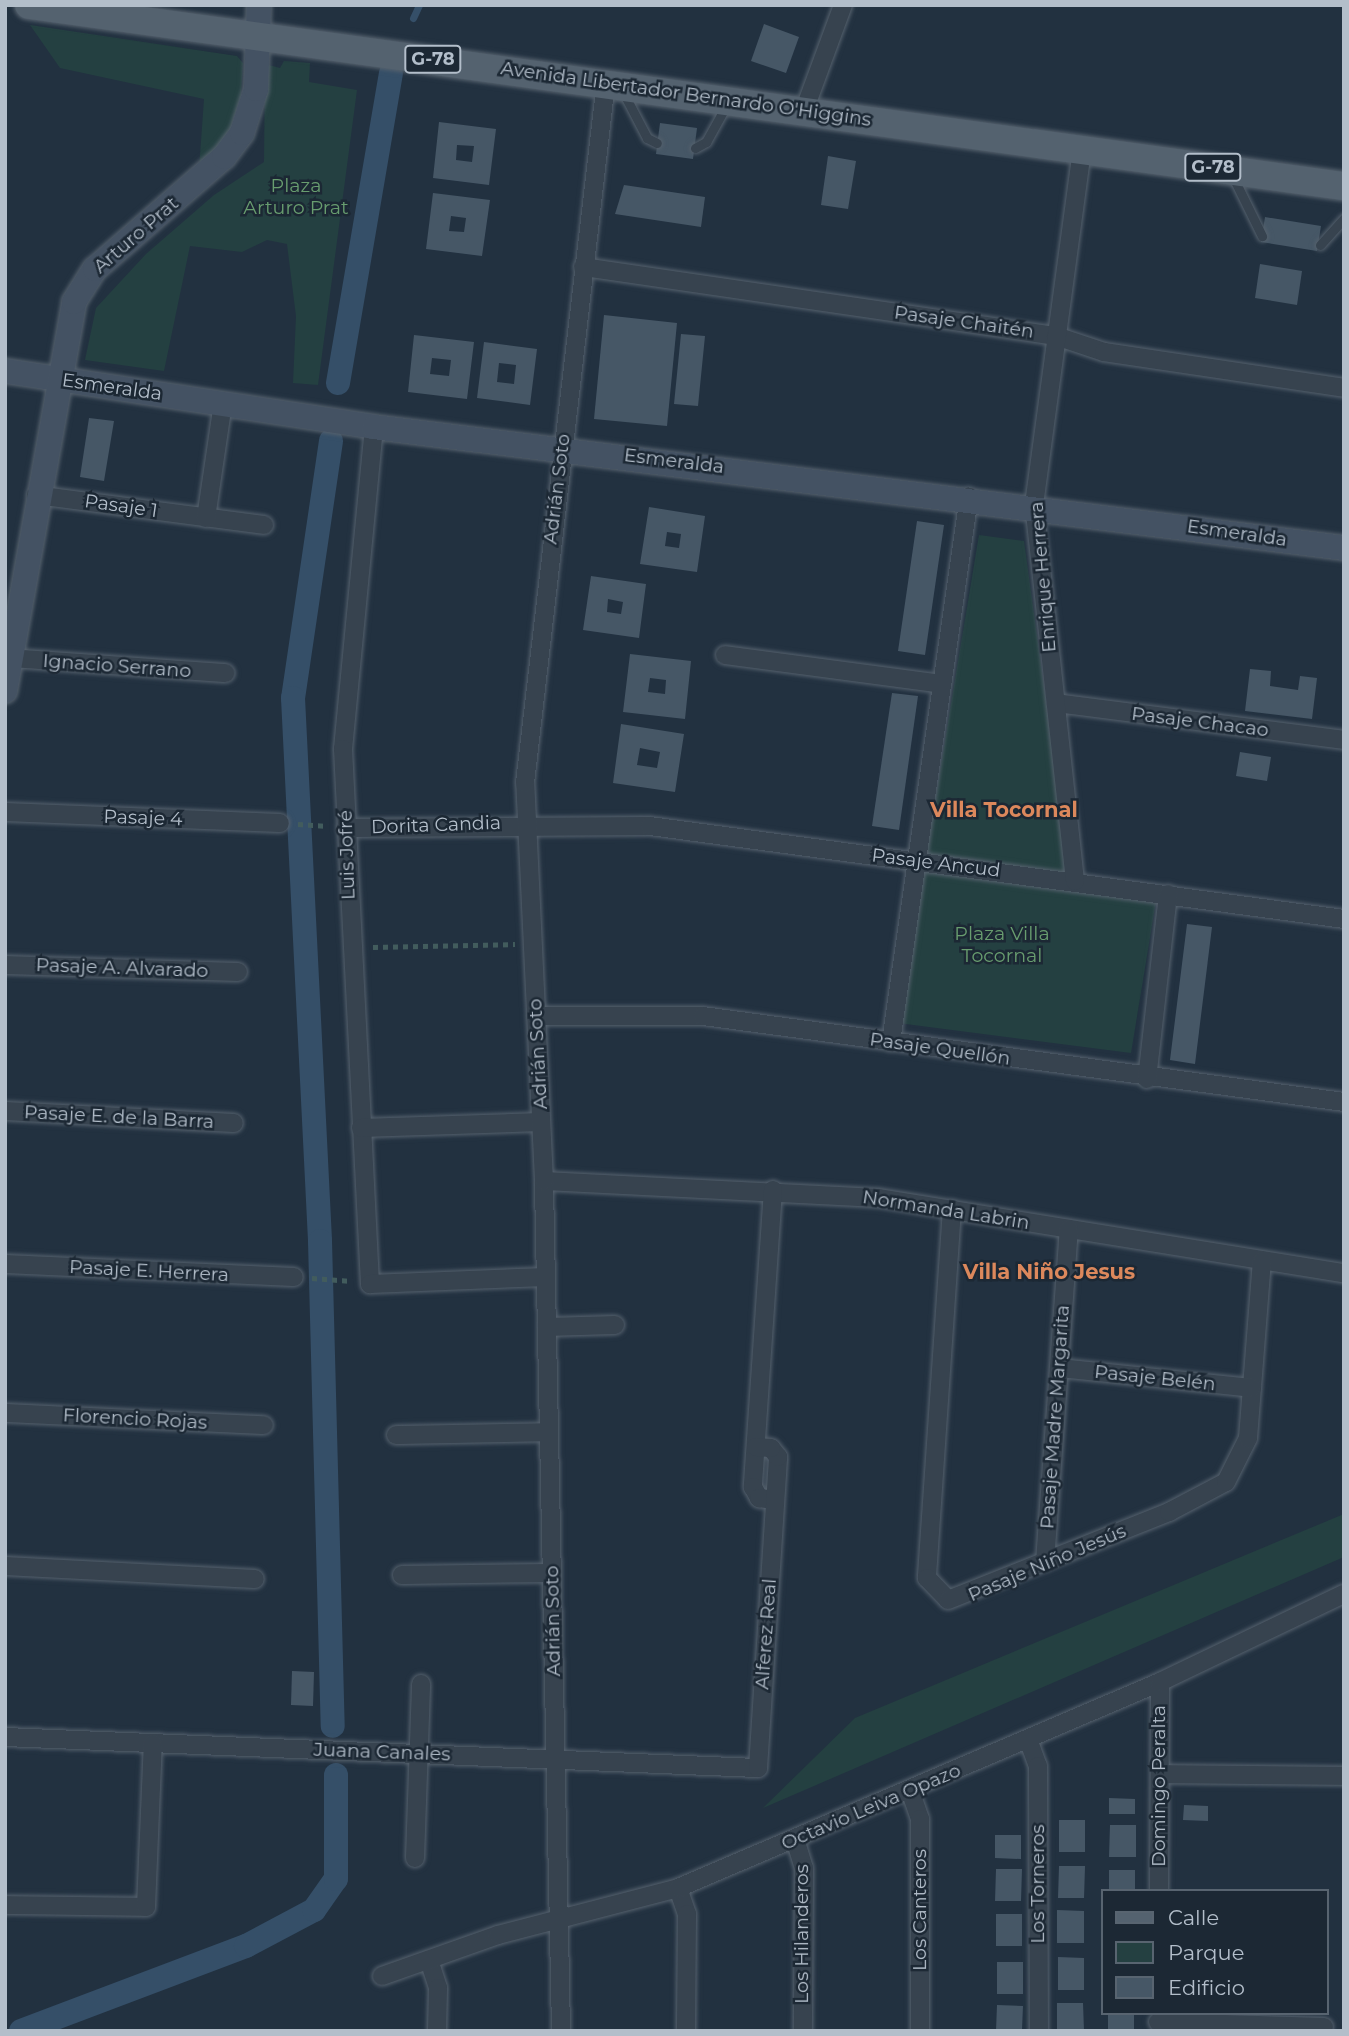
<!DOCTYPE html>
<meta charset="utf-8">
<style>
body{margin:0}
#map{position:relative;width:1349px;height:2036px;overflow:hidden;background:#223140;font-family:Montserrat,sans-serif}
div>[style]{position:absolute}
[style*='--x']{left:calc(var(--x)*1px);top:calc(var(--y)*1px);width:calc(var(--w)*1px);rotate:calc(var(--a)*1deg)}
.green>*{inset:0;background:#244041}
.stream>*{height:7px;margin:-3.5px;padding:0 3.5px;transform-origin:3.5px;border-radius:3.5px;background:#354f68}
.canal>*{height:24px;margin:-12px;padding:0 12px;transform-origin:12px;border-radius:12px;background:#354f68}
.building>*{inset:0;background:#465766}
.path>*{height:4.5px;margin-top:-2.25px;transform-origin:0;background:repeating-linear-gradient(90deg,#425c5d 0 5px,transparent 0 10px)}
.roads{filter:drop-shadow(0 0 2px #55616d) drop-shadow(0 0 2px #55616d)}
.lane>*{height:9px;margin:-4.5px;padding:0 4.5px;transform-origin:4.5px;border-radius:4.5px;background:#37434f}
.street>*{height:18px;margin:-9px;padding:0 9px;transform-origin:9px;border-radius:9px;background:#37434f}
.secondary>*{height:24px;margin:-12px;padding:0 12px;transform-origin:12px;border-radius:12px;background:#445263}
.primary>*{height:28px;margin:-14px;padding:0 14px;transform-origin:14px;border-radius:14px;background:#54626f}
span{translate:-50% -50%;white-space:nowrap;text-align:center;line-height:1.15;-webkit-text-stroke:5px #1c2834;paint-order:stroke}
.shield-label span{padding:2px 5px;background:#1c2834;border:2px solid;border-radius:5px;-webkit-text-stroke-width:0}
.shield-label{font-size:18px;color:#b3beca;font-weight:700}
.street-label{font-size:19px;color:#b3beca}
.park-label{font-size:19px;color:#689d6f}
.neighbourhood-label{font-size:21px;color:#dc885c;font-weight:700}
.frame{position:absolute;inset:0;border:7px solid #b3beca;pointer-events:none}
.legend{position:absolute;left:1101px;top:1889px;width:228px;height:126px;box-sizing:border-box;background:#1c2834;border:2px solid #586470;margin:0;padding:9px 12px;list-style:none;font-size:21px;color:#b3beca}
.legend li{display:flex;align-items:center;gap:14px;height:35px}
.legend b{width:35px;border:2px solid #586470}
</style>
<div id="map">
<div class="green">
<i style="clip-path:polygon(30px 25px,237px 56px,243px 63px,241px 95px,227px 139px,199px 169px,204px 99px,60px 68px)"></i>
<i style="clip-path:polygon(284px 61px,310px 63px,309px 82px,357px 90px,318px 385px,293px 383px,296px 316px,287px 244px,267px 240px,242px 252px,190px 246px,164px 371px,85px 360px,96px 308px,146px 254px,214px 195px,264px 162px,265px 64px,280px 68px)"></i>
<i style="clip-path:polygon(979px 535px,1024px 541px,1072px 889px,1156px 901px,1131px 1053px,898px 1023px)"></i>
<i style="clip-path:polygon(1344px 1514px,1344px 1557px,763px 1808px,855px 1718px)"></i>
</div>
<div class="stream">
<i style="--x:413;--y:18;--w:14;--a:-65"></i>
</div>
<div class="canal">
<i style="--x:338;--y:383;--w:314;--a:-80.3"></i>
<i style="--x:331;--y:441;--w:260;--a:98.4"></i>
<i style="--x:293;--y:698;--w:544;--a:87.15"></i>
<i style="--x:320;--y:1241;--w:485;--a:88.5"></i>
<i style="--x:21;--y:2031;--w:241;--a:-20.7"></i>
<i style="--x:246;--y:1946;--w:77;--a:-27.9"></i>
<i style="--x:314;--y:1910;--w:38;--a:-55"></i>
<i style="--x:336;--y:1879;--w:104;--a:-90"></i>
</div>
<div class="building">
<i style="clip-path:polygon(764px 24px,799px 37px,786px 73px,751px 61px)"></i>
<i style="clip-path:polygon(evenodd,439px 122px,496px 129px,489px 185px,433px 178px,439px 122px,457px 145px,474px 146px,472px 162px,456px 160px,457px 145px)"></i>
<i style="clip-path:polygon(660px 123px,697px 128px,693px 159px,656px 154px)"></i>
<i style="clip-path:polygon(828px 156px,856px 161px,848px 209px,821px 205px)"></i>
<i style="clip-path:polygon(624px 185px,705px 197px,701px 227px,615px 214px)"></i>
<i style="clip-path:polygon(evenodd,433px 193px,490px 200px,482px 256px,426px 249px,433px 193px,451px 216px,466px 218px,464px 232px,449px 231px,451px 216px)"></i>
<i style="clip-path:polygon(1265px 217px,1321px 226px,1317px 251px,1261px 242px)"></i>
<i style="clip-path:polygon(1260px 264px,1302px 271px,1297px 305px,1255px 298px)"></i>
<i style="clip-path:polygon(604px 315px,677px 323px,667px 426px,594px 419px)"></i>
<i style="clip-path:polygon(681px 334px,705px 336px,698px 406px,674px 404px)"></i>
<i style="clip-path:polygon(evenodd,414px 335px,474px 342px,467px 399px,408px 392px,414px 335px,432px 358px,451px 360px,449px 376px,430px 374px,432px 358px)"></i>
<i style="clip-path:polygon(evenodd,484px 342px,537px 349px,530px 405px,477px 398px,484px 342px,499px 363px,516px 365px,514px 384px,497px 382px,499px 363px)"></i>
<i style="clip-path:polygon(89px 418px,114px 421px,104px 481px,80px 477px)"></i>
<i style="clip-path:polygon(evenodd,649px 507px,705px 516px,697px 572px,640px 564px,649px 507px,667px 532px,681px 534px,679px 548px,665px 546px,667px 532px)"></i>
<i style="clip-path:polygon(917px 521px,944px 525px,925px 655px,898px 651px)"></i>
<i style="clip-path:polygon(evenodd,591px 576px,646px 584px,639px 638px,583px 630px,591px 576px,608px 599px,623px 602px,621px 614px,607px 612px,608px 599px)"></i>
<i style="clip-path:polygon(evenodd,630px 654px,691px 661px,685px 719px,623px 712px,630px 654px,650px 678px,666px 680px,665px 694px,648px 692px,650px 678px)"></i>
<i style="clip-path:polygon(1250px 669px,1271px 671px,1270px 686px,1298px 690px,1300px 676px,1317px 678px,1312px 719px,1245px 711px)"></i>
<i style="clip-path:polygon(892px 693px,918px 696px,899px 830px,872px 826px)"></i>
<i style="clip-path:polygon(evenodd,621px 724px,684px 734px,675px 792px,613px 783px,621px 724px,640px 748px,660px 752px,657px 768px,637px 765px,640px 748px)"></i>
<i style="clip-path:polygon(1240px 752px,1271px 757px,1267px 781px,1236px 776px)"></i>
<i style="clip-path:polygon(1187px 924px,1212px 927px,1195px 1064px,1170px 1060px)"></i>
<i style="clip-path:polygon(292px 1671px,314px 1672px,313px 1706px,291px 1705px)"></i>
<i style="clip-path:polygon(1109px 1798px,1135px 1799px,1135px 1814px,1109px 1814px)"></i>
<i style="clip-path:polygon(1184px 1805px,1208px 1806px,1208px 1821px,1183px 1820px)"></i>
<i style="clip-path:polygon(1059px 1820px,1085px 1820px,1085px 1852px,1059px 1852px)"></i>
<i style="clip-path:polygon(1110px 1825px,1136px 1825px,1136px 1857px,1109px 1857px)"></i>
<i style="clip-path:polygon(995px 1835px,1021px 1835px,1021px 1859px,995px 1858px)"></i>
<i style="clip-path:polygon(1059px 1866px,1085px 1866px,1084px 1898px,1058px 1898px)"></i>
<i style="clip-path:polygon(996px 1869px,1022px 1869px,1021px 1901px,995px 1901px)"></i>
<i style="clip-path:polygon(1109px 1870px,1135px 1870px,1135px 1891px,1109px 1891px)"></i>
<i style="clip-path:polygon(1057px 1910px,1084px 1911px,1084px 1943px,1057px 1943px)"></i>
<i style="clip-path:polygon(996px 1914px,1022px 1914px,1022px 1946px,996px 1946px)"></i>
<i style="clip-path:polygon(1058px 1957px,1084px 1958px,1084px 1990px,1058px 1990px)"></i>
<i style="clip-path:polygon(997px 1962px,1023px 1962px,1023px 1994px,997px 1994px)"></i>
<i style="clip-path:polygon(1057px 2003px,1083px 2003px,1084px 2031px,1057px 2031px)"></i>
<i style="clip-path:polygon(997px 2005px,1023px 2006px,1022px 2031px,996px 2031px)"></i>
<i style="clip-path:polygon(1108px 2013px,1134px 2013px,1134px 2031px,1108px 2031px)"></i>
</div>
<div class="path">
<i style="--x:298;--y:824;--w:30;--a:4"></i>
<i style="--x:373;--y:947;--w:142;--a:-1.2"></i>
<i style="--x:312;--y:1278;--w:40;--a:4.3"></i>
</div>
<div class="roads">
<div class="lane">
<i style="--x:623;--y:92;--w:52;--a:62.4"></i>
<i style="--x:647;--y:138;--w:11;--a:27"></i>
<i style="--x:695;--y:148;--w:13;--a:-29"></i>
<i style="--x:706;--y:142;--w:41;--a:-60.9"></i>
<i style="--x:1233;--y:177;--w:66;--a:63.8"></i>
<i style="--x:1320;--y:245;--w:36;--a:-48"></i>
</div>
<div class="street">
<i style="--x:804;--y:111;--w:113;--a:-69.8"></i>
<i style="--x:583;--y:267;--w:478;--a:8.3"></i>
<i style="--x:1056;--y:336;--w:51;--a:18.4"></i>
<i style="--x:1104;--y:352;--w:243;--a:8.5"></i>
<i style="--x:374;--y:427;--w:323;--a:95.5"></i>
<i style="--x:343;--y:749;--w:536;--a:87.11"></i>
<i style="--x:370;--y:1284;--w:176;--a:-2.3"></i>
<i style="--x:36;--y:495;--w:230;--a:7.5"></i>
<i style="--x:206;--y:518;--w:116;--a:-81.6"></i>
<i style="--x:725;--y:655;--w:219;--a:7.6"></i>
<i style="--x:10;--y:658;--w:216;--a:4"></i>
<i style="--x:1056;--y:703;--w:290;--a:7.3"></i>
<i style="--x:5;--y:812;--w:275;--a:2.3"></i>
<i style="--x:346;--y:828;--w:304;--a:-0.4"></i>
<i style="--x:650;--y:826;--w:700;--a:7.63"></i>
<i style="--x:1075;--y:881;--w:378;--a:-96.2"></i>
<i style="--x:1034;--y:505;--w:359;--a:-82.3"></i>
<i style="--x:5;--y:965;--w:233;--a:1.7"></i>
<i style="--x:536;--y:1016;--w:167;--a:0"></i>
<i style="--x:703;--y:1016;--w:647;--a:7.64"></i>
<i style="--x:891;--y:1042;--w:551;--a:-81.86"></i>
<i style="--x:1147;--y:1079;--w:186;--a:-83.5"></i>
<i style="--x:5;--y:1111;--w:229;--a:3"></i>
<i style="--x:361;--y:1128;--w:180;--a:-1.9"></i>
<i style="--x:544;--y:1181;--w:335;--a:2.9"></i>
<i style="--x:879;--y:1198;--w:471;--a:9.2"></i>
<i style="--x:773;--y:1190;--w:298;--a:93.9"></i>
<i style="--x:753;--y:1487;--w:13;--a:61"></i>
<i style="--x:759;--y:1498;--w:16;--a:7"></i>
<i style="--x:952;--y:1209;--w:370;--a:93.9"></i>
<i style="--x:927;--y:1578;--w:30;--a:46"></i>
<i style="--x:948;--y:1600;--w:238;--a:-21.7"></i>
<i style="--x:1169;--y:1512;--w:64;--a:-27.8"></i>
<i style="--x:1226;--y:1482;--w:49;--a:-63.4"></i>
<i style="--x:1248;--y:1438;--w:178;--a:-85.5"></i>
<i style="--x:5;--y:1264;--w:289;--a:2.6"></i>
<i style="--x:547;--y:1327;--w:68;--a:-1.7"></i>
<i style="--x:1059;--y:1368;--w:194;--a:5.9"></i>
<i style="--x:5;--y:1413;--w:259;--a:2.7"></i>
<i style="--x:396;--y:1435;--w:153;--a:-1.1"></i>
<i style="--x:1045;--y:1562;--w:334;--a:-85.9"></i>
<i style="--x:5;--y:1566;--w:250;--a:3"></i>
<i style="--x:402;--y:1575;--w:150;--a:-0.8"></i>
<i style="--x:5;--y:1737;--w:754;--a:2.36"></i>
<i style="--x:758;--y:1768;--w:312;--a:-86.3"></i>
<i style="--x:778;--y:1457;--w:11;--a:-128"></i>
<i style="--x:771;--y:1448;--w:15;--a:-176"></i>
<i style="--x:1028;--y:1739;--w:29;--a:70"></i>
<i style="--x:1038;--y:1766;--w:265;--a:89.8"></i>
<i style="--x:1160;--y:1774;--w:184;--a:0.6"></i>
<i style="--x:910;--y:1790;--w:31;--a:71"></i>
<i style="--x:920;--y:1819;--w:212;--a:90"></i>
<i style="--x:795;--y:1839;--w:30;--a:73"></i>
<i style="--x:804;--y:1868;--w:163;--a:90.4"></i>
<i style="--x:415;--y:1858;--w:174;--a:-88"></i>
<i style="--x:678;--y:1888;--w:28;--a:71"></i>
<i style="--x:687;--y:1914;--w:117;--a:90.5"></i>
<i style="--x:1159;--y:1891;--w:209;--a:-89.7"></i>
<i style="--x:5;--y:1905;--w:141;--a:0.8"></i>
<i style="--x:146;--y:1907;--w:164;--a:-87.6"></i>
<i style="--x:429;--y:1960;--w:29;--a:72"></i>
<i style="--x:438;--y:1988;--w:43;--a:91.3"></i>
<i style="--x:382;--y:1976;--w:123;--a:-19.5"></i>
<i style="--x:498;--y:1935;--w:186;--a:-14.6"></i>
<i style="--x:678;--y:1888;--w:524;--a:-23.14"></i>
<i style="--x:1160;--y:1682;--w:204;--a:-25.6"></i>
<i style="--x:1158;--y:2022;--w:166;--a:1.7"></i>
<i style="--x:561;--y:2031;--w:850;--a:-91.15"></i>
<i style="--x:544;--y:1181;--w:398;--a:-92.7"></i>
<i style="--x:525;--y:783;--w:706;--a:-83.41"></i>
</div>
<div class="secondary">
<i style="--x:5;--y:371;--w:373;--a:8.6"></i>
<i style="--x:374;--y:427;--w:978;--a:7.11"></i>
<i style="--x:5;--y:691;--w:395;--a:-79.9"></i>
<i style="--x:74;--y:302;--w:39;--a:-58"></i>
<i style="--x:95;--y:269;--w:171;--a:-41"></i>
<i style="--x:224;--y:157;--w:30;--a:-53"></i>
<i style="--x:242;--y:133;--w:46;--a:-72.3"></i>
<i style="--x:256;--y:89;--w:84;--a:-88"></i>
</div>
<div class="primary">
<i style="--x:29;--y:5;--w:1327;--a:7.84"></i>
</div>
</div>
<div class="shield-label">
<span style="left:433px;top:59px">G-78</span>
<span style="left:1213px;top:167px">G-78</span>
</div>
<div class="street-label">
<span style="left:686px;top:94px;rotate:8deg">Avenida Libertador Bernardo O'Higgins</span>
<span style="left:136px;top:235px;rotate:-41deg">Arturo Prat</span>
<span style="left:964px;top:322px;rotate:8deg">Pasaje Chaitén</span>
<span style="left:112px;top:387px;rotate:8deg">Esmeralda</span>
<span style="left:674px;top:461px;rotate:7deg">Esmeralda</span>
<span style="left:557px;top:489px;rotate:-83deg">Adrián Soto</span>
<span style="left:121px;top:506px;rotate:8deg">Pasaje 1</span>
<span style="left:1237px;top:533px;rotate:8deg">Esmeralda</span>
<span style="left:1043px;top:577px;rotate:-95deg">Enrique Herrera</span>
<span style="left:117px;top:666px;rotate:4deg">Ignacio Serrano</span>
<span style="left:1200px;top:722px;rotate:7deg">Pasaje Chacao</span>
<span style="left:143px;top:818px;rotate:2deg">Pasaje 4</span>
<span style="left:436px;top:825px;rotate:-2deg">Dorita Candia</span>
<span style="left:347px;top:855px;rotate:-92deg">Luis Jofré</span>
<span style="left:936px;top:863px;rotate:7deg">Pasaje Ancud</span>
<span style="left:122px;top:968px;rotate:2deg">Pasaje A. Alvarado</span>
<span style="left:940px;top:1049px;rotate:8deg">Pasaje Quellón</span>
<span style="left:538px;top:1054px;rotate:-93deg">Adrián Soto</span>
<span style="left:119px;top:1117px;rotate:3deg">Pasaje E. de la Barra</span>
<span style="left:946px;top:1210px;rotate:9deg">Normanda Labrin</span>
<span style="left:149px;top:1271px;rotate:3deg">Pasaje E. Herrera</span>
<span style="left:1155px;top:1378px;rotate:6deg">Pasaje Belén</span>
<span style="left:1055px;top:1417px;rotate:-86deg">Pasaje Madre Margarita</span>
<span style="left:135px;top:1419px;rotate:3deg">Florencio Rojas</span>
<span style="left:1047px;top:1563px;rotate:-23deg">Pasaje Niño Jesús</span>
<span style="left:553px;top:1621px;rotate:-91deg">Adrián Soto</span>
<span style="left:766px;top:1634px;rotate:-86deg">Alferez Real</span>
<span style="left:382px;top:1752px;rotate:2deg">Juana Canales</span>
<span style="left:1159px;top:1786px;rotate:-90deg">Domingo Peralta</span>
<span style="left:871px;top:1807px;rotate:-23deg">Octavio Leiva Opazo</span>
<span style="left:1038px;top:1884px;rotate:-90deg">Los Torneros</span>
<span style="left:920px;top:1910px;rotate:-90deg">Los Canteros</span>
<span style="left:802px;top:1934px;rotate:-90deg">Los Hilanderos</span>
</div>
<div class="park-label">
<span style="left:296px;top:197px">Plaza<br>Arturo Prat</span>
<span style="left:1002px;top:945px">Plaza Villa<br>Tocornal</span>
</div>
<div class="neighbourhood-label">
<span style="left:1004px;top:810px">Villa Tocornal</span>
<span style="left:1049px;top:1272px">Villa Niño Jesus</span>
</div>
<div class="frame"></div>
<ul class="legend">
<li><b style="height:9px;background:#54626f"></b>Calle</li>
<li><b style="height:19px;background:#244041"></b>Parque</li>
<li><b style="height:19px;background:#465766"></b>Edificio</li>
</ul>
</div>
